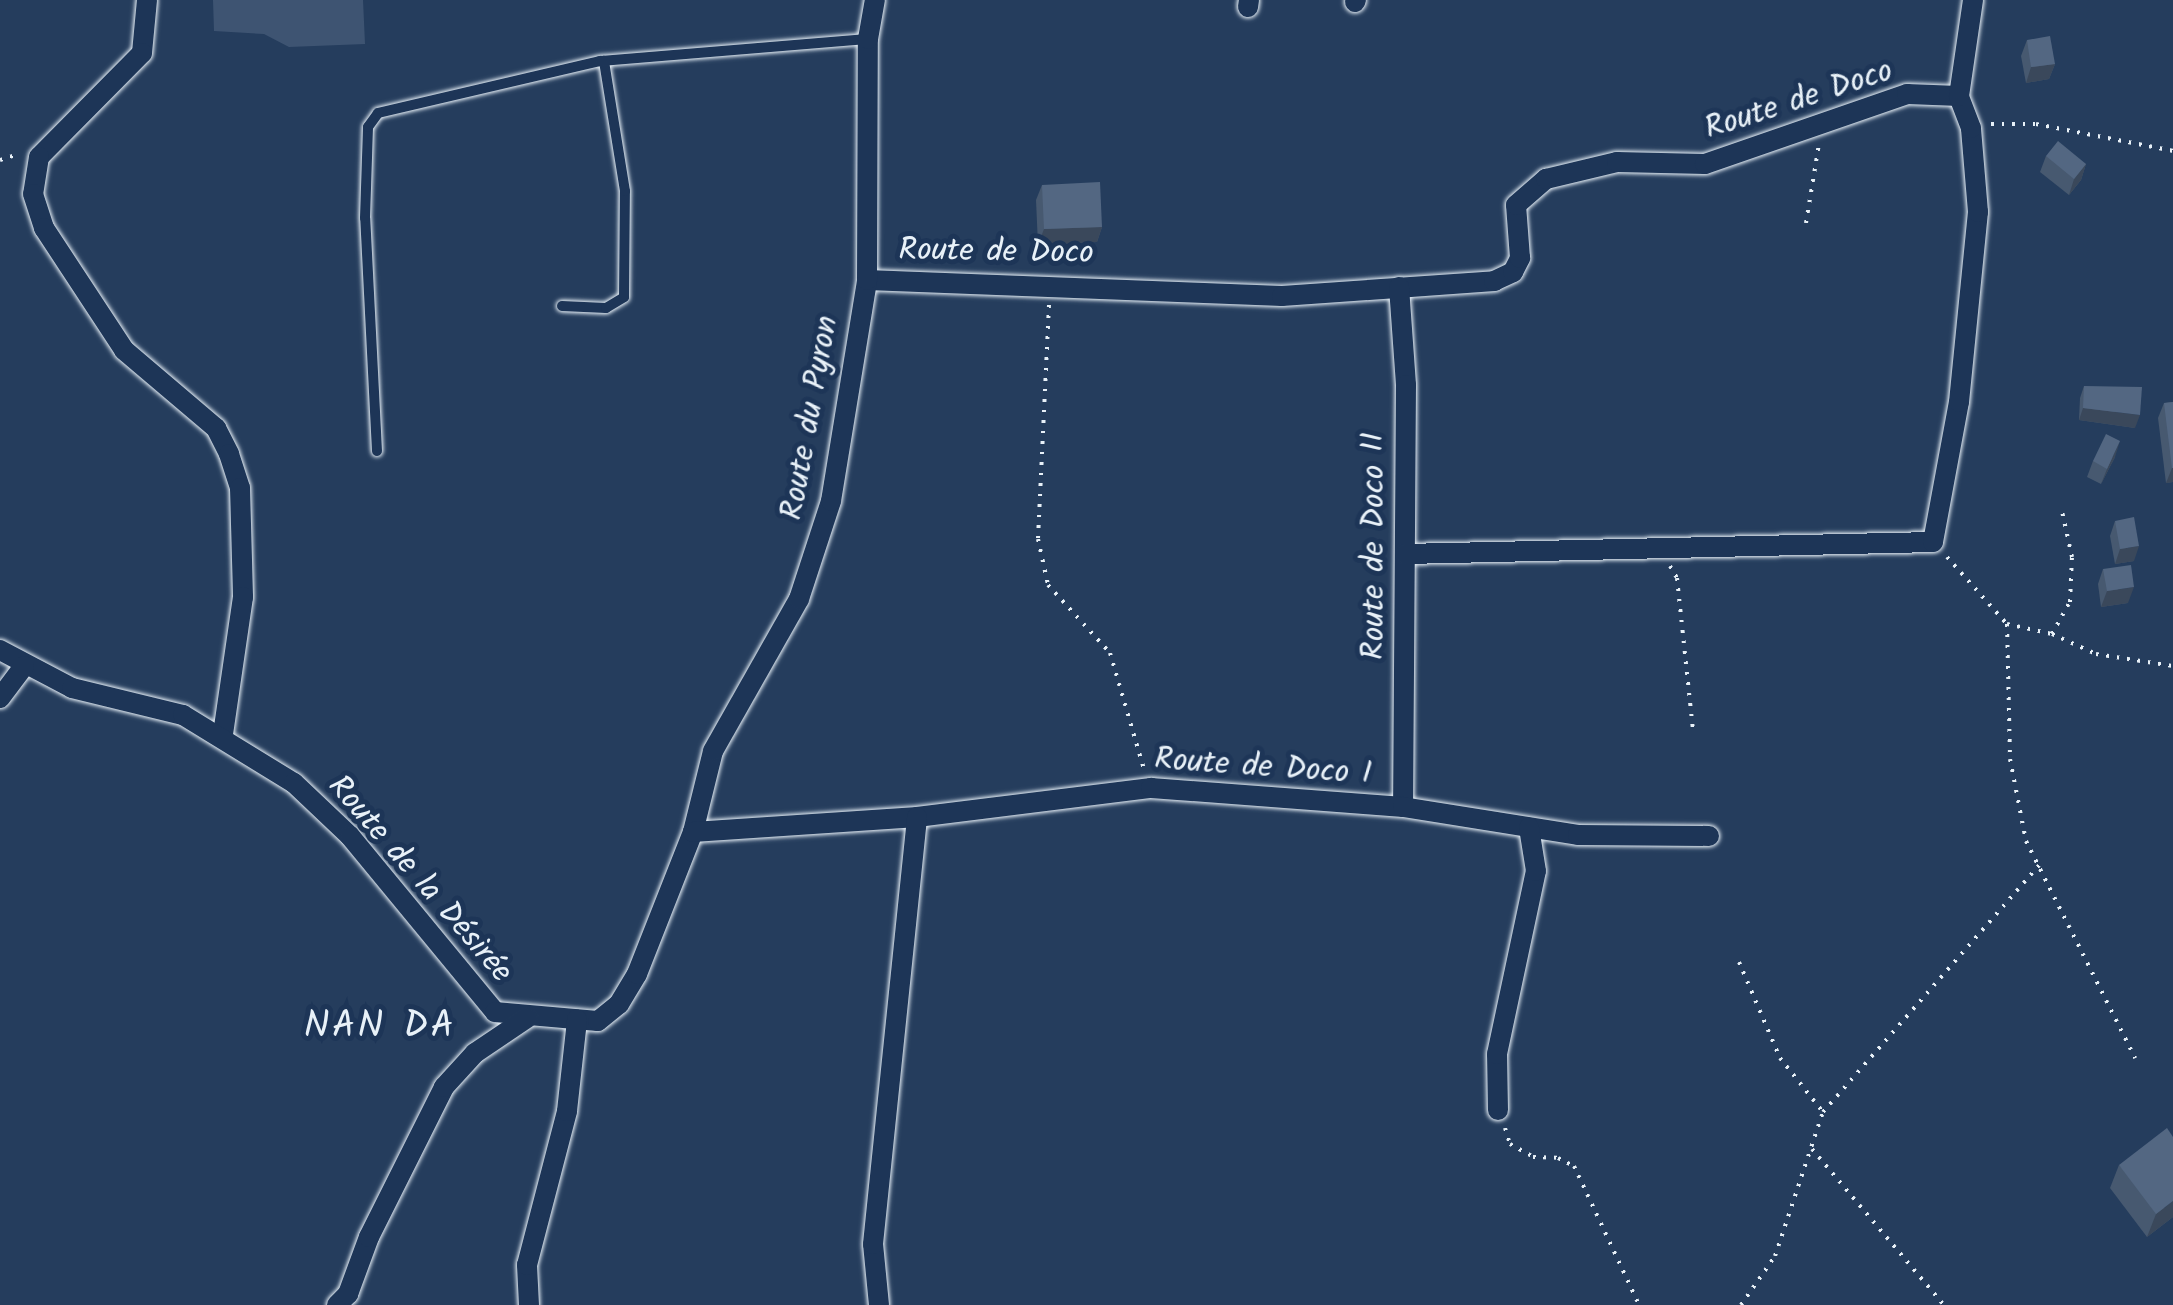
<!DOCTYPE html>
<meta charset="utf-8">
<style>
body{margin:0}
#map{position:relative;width:2173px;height:1305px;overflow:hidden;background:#253d5d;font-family:Kalam,sans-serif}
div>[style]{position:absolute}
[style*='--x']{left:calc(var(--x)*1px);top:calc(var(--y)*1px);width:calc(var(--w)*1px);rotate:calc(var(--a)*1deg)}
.green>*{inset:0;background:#3e5472}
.path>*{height:4px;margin-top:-2px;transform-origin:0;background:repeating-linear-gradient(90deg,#e8f1f8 0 2.5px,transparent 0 10.5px)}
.roads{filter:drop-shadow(0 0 2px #e8f1f8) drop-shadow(0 0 2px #e8f1f8)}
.lane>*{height:10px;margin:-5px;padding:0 5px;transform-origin:5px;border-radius:5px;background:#1d3557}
.street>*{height:20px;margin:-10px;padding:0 10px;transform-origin:10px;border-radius:10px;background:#1d3557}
.wall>*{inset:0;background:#475970}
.shaded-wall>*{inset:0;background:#3a485b}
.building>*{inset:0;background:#536782}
span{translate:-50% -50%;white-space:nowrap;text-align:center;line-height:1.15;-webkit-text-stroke:10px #1d3557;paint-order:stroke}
.street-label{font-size:32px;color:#e8f1f8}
.quarter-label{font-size:38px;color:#e8f1f8;letter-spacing:2.5px}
</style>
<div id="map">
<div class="green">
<i style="clip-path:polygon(213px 0,363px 0,365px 44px,289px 47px,264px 34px,214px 31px)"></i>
</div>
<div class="path">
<i style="--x:1991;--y:124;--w:45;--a:0"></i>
<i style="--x:2036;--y:124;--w:140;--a:11.1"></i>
<i style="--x:0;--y:160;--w:20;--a:-18"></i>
<i style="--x:1806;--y:223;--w:80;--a:-80.7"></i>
<i style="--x:1049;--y:305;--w:234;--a:92.7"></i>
<i style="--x:1038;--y:539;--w:47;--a:77.7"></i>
<i style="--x:1048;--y:585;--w:92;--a:47.6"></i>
<i style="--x:1110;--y:653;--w:121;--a:73.7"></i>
<i style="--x:1947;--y:557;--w:90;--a:48.2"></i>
<i style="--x:2007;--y:624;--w:135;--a:88.7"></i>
<i style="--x:2010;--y:759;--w:84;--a:79"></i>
<i style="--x:2026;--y:841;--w:243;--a:63.3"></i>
<i style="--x:1670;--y:566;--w:14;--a:60"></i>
<i style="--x:1677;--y:578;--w:153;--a:84"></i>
<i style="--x:2007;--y:624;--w:46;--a:12.5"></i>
<i style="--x:2052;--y:634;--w:37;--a:-61"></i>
<i style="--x:2070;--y:602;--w:45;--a:-87.5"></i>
<i style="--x:2072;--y:557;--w:47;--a:-102.3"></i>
<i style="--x:2052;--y:634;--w:48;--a:24.4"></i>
<i style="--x:2096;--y:654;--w:78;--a:8.9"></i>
<i style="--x:1739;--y:962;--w:104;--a:66.9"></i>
<i style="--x:1780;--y:1058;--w:69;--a:51.5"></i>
<i style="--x:1505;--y:1128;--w:17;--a:73"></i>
<i style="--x:1510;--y:1144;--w:26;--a:29"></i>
<i style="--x:1533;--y:1157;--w:25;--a:2"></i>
<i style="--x:1558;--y:1158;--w:18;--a:27"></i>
<i style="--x:1574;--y:1166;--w:153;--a:64.9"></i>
<i style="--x:1812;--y:1149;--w:204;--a:49.8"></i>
<i style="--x:1741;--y:1305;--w:60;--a:-55.2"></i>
<i style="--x:1775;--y:1256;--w:152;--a:-71.6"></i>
<i style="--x:1823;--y:1112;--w:328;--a:-48.8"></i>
</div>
<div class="roads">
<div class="lane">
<i style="--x:562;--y:306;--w:44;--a:2.6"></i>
<i style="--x:606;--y:308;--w:21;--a:-31"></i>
<i style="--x:624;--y:297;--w:106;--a:-89.5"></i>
<i style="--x:625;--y:191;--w:132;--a:-99.2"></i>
<i style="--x:377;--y:451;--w:233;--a:-92.9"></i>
<i style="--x:365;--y:218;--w:91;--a:-88.1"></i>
<i style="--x:368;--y:127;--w:17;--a:-54"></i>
<i style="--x:378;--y:113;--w:228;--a:-13.2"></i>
<i style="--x:600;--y:61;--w:269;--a:-4.7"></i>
</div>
<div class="street">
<i style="--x:147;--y:0;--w:53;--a:95.4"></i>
<i style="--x:142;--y:53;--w:146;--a:134.7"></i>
<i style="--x:39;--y:157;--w:37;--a:99"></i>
<i style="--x:33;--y:194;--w:36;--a:72"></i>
<i style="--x:44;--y:228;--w:146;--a:56.7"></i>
<i style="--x:124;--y:350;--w:121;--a:40.3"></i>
<i style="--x:216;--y:428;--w:29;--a:63"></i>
<i style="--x:229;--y:454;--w:36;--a:72"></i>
<i style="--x:240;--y:488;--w:109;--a:88.4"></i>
<i style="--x:243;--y:597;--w:138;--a:98.3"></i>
<i style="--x:1355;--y:2;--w:2;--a:-63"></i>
<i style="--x:1248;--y:7;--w:7;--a:-82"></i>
<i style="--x:867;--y:280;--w:415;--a:2.2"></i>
<i style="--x:1282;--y:296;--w:213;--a:-4"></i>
<i style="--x:1494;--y:281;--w:21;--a:-25"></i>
<i style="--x:1513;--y:272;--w:16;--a:-63"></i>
<i style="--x:1520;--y:258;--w:53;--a:-94.3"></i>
<i style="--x:1516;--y:205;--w:40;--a:-41"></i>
<i style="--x:1546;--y:179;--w:73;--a:-13.5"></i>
<i style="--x:1617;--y:162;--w:88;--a:1.3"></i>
<i style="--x:1705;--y:164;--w:214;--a:-19.1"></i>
<i style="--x:1907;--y:94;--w:52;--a:2.2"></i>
<i style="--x:1399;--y:287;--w:98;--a:85.9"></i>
<i style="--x:1406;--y:385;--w:422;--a:90.4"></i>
<i style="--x:1405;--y:554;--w:528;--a:-1.3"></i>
<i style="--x:1933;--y:542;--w:142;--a:-79.5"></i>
<i style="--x:1959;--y:402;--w:191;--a:-84.3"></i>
<i style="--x:1978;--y:212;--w:84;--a:-94.8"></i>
<i style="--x:1971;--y:128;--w:34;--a:-111"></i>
<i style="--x:1959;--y:96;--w:97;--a:-81.7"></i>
<i style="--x:0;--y:650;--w:81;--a:27.8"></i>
<i style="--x:72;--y:688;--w:114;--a:13.7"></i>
<i style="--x:183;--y:715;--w:130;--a:31.5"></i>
<i style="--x:294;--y:783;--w:77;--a:43.4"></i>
<i style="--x:350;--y:836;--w:228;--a:50.5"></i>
<i style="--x:495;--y:1012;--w:103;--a:5"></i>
<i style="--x:598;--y:1021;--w:27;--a:-39"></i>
<i style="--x:619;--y:1004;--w:35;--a:-59"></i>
<i style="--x:637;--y:974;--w:153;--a:-68.5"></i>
<i style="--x:693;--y:832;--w:83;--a:-76.1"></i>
<i style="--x:713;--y:751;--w:175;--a:-60.5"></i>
<i style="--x:799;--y:599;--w:103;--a:-71.9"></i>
<i style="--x:831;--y:501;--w:224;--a:-80.7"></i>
<i style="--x:867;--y:280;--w:241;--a:-89.8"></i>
<i style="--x:868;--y:39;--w:40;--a:-80"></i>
<i style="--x:0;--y:698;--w:40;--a:-53"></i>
<i style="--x:693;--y:832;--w:225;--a:-3.8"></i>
<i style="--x:917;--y:817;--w:236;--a:-7.1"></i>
<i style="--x:1151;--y:788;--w:253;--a:4.3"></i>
<i style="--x:1403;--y:807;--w:177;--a:9.1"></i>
<i style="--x:1578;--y:835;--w:131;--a:0.4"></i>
<i style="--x:1498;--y:1110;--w:56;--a:-91"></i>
<i style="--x:1497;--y:1054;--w:187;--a:-78"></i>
<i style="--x:1536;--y:871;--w:44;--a:-99.2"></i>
<i style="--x:337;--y:1305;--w:16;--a:-45"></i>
<i style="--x:348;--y:1294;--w:61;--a:-69.8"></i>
<i style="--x:369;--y:1237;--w:168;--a:-63.4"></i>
<i style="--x:444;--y:1087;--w:46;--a:-47.6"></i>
<i style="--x:475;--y:1053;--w:63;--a:-33.9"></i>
<i style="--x:529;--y:1305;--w:40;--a:-92.9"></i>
<i style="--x:527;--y:1265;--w:159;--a:-75.4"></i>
<i style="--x:567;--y:1111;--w:92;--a:-83.7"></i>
<i style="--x:879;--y:1305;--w:61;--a:-95.6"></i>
<i style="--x:873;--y:1244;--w:429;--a:-84.1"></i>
</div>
</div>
<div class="wall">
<i style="clip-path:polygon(2027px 40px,2055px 64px,2049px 79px,2026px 83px,2021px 56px)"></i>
<i style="clip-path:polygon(2046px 156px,2086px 164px,2081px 180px,2069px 195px,2040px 172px)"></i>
<i style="clip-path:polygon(1042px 185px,1102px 227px,1097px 242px,1038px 245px,1036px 200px)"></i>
<i style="clip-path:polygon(2084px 386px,2135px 428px,2079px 420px,2080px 398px)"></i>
<i style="clip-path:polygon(2173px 402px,2173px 482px,2166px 483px,2158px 418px,2164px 403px)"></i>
<i style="clip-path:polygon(2115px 457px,2101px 484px,2087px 477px,2093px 461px)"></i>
<i style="clip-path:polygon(2115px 521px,2134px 561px,2115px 564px,2110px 536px)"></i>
<i style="clip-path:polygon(2103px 569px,2128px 603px,2101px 607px,2098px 584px)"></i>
<i style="clip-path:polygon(2119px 1165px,2173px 1217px,2147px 1237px,2110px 1188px)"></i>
</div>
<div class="shaded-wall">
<i style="clip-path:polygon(2055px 64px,2049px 79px,2026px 83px,2031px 67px)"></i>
<i style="clip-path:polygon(2086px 164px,2081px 180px,2069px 195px,2074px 179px)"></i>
<i style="clip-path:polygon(1102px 227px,1097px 242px,1038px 245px,1044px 229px)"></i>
<i style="clip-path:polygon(2083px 408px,2140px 415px,2135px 428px,2079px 420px)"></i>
<i style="clip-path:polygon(2120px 441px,2115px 457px,2101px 484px,2107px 469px)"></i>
<i style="clip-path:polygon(2172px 468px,2173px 468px,2173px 482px,2166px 483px)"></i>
<i style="clip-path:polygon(2139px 546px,2134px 561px,2115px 564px,2120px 549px)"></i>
<i style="clip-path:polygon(2134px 587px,2128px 603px,2101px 607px,2107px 591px)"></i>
<i style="clip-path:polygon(2173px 1201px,2173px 1217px,2147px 1237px,2156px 1214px)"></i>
</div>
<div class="building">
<i style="clip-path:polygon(2050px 36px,2055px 64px,2031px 67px,2027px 40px)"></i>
<i style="clip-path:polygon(2058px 141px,2086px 164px,2074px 179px,2046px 156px)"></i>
<i style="clip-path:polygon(1100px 182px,1102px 227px,1044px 229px,1042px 185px)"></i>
<i style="clip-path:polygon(2084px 386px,2142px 387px,2140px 415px,2083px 408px)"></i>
<i style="clip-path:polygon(2173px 402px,2173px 468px,2172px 468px,2164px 403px)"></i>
<i style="clip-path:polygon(2106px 434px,2120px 441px,2107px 469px,2093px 461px)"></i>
<i style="clip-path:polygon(2134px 517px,2139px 546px,2120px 549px,2115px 521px)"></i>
<i style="clip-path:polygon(2131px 565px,2134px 587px,2107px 591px,2103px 569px)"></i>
<i style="clip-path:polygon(2167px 1128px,2173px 1137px,2173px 1201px,2156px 1214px,2119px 1165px)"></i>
</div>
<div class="street-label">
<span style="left:1799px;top:101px;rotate:-18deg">Route de Doco</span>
<span style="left:996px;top:253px;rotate:1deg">Route de Doco</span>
<span style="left:811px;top:418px;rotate:-80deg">Route du Pyron</span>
<span style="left:1375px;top:546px;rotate:-90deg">Route de Doco II</span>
<span style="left:1263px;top:768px;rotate:4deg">Route de Doco I</span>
<span style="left:419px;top:880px;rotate:49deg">Route de la Désirée</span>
</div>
<div class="quarter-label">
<span style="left:380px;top:1028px">NAN DA</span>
</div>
</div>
